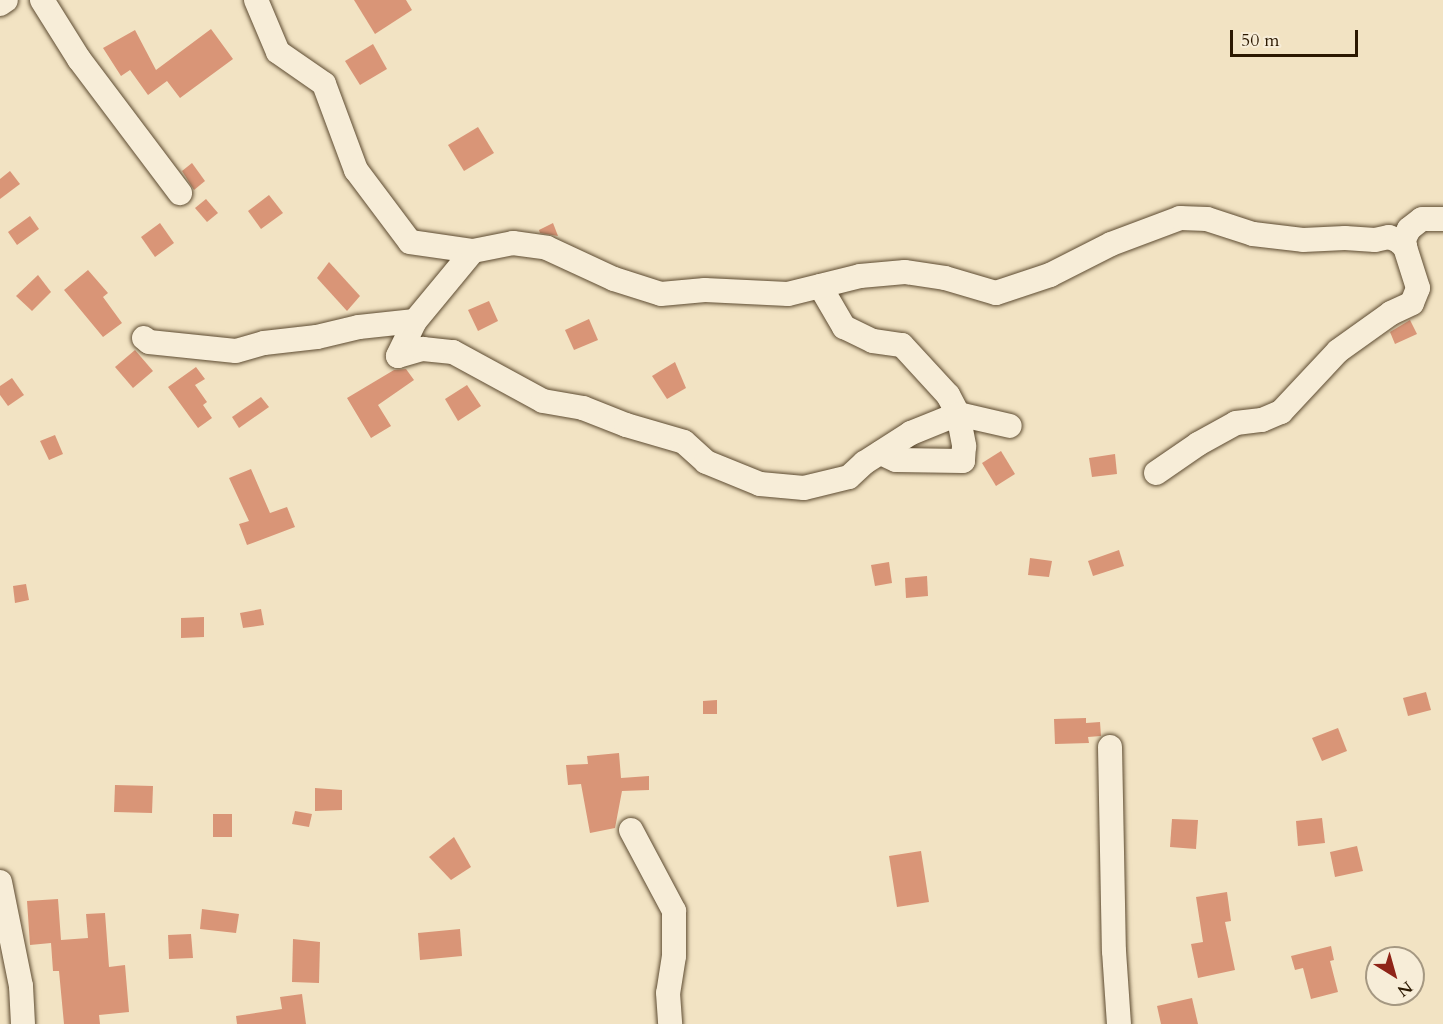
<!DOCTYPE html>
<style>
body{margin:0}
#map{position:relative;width:1443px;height:1024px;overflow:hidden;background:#f2e3c3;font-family:Cardo,serif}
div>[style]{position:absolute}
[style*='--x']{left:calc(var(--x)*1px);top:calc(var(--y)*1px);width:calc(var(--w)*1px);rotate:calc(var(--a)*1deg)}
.building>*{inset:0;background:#d99577}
.roads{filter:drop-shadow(0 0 2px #5d4b31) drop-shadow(0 0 2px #5d4b31)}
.minor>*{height:24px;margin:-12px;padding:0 12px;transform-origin:12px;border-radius:12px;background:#f7edd8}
span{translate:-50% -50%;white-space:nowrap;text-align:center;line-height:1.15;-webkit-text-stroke:4.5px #f7edd8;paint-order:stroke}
.north{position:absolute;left:1365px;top:946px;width:60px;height:60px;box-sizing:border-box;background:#f7edd8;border:2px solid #a59882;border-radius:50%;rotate:143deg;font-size:16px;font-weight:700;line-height:24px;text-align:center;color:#2b1800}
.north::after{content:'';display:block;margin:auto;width:21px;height:27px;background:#8f2418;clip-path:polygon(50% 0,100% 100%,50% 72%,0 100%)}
.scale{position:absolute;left:1230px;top:30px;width:128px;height:27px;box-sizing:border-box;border:3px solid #2b1800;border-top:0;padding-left:8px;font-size:18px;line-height:21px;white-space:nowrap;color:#2b1800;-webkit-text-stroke:4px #f7edd8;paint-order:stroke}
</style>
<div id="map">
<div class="building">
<i style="clip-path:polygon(354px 0,406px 0,412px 10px,375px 34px)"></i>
<i style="clip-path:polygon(211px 29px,233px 59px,180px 98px,167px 81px,148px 95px,130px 70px,121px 76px,103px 48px,135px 30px,156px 70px)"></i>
<i style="clip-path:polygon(373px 44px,387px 69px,360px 85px,345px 61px)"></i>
<i style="clip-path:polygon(478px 127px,494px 153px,464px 171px,448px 145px)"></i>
<i style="clip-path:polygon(192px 163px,205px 181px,194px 190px,182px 171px)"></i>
<i style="clip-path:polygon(10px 171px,20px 184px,0 199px,0 179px)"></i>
<i style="clip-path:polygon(269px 195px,283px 213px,261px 229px,248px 211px)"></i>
<i style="clip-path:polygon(206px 199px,218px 213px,207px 222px,195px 208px)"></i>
<i style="clip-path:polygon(30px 216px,39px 229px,17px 245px,8px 232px)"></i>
<i style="clip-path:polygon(160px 223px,174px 243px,155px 257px,141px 237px)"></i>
<i style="clip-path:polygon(553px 223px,558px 236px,540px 233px,539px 230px)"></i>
<i style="clip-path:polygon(329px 262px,360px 296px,347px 311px,317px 278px)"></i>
<i style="clip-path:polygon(88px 270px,108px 293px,103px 297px,122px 323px,103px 337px,64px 290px)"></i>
<i style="clip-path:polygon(38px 275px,51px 292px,32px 311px,16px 296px)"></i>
<i style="clip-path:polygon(489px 301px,498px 321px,478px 331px,468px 310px)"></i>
<i style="clip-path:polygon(589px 319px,598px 340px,574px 350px,565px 330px)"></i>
<i style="clip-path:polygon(1410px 320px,1417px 334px,1395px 344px,1390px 332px)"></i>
<i style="clip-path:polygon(135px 350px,153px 371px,133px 388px,115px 367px)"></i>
<i style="clip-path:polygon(675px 362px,686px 388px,667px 399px,652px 376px)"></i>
<i style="clip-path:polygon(196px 367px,205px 379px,195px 385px,207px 402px,203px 405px,212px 418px,198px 428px,168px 387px)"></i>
<i style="clip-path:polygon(406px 369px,414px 380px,378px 405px,391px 426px,371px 438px,347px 398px,394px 370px)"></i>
<i style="clip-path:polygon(12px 378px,24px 395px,8px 406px,0 395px,0 386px)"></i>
<i style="clip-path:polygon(467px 385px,481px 406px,458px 421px,445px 399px)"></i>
<i style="clip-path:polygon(261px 397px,269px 407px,239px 428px,232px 417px)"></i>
<i style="clip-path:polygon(55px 435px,63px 454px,49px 460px,40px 441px)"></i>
<i style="clip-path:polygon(1001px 451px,1015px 474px,996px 486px,982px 463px)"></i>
<i style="clip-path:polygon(1115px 454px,1117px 474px,1092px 477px,1089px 458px)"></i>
<i style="clip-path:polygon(251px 469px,270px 513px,287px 507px,295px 527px,247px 545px,239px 524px,249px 521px,229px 478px)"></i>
<i style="clip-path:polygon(1119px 550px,1124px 566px,1093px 576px,1088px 561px)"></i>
<i style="clip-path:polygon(1030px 558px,1052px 561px,1049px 577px,1028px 575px)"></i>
<i style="clip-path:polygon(889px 562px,892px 583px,875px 586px,871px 565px)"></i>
<i style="clip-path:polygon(927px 576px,928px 596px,906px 598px,905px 578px)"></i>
<i style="clip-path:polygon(26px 584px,29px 600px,15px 603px,13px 586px)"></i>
<i style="clip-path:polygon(261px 609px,264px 625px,243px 628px,240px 613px)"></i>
<i style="clip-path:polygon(204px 617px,204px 637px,181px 638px,181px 618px)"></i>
<i style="clip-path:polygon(1426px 692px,1431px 710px,1408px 716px,1403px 698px)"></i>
<i style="clip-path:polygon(717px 700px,717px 714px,703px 714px,703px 701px)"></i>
<i style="clip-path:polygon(1086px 718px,1086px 723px,1100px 722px,1101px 736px,1088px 737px,1089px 743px,1055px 744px,1054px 719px)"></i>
<i style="clip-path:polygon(1338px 728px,1347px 751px,1322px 761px,1312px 738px)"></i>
<i style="clip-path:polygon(619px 753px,621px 778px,649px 776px,649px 790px,622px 791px,615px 828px,590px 833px,581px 784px,568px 785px,566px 765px,588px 764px,587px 756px)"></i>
<i style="clip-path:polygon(115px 785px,153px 786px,152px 813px,114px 812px)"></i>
<i style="clip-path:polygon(315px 788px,342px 790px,342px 810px,315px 811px)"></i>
<i style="clip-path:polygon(295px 811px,312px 814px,309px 827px,292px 824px)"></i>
<i style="clip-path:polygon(213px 814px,232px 814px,232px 837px,213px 837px)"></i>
<i style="clip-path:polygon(1322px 818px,1325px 843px,1298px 846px,1296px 821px)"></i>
<i style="clip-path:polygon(1172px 819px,1198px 820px,1196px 849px,1170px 847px)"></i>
<i style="clip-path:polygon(454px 837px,471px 867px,451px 880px,429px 857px)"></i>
<i style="clip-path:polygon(1357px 846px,1363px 871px,1335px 877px,1330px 852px)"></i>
<i style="clip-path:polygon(921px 851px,929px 902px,897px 907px,889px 856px)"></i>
<i style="clip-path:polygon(1227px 892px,1231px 921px,1225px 922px,1235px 970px,1198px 978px,1191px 944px,1203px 942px,1196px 897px)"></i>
<i style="clip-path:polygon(58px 899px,61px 940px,88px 938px,86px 914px,105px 913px,109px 967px,125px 965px,129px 1012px,99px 1015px,100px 1024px,64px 1024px,59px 971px,53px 971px,51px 943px,30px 945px,27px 901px)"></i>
<i style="clip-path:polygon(202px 909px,239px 914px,236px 933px,200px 929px)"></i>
<i style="clip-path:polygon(460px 929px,462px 956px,420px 960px,418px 933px)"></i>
<i style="clip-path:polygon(191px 934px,193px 958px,169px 959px,168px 935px)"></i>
<i style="clip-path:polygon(293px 939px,320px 942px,319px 983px,292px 982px)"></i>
<i style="clip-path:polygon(1331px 946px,1334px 960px,1330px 961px,1338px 992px,1311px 999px,1303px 968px,1295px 970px,1291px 956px)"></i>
<i style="clip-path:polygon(302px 994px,306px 1024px,237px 1024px,236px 1016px,282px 1009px,280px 997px)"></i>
<i style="clip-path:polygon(1192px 998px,1198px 1024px,1161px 1024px,1157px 1006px)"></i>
</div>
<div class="roads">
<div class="minor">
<i style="--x:42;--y:0;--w:70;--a:57.9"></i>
<i style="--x:79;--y:59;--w:168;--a:53"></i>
<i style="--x:256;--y:0;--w:56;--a:67.1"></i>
<i style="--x:278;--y:52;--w:56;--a:34.8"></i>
<i style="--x:324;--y:84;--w:92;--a:69.6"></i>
<i style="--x:356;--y:170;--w:90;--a:53.1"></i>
<i style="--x:410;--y:242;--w:64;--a:8.1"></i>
<i style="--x:0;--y:4;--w:7;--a:-34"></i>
<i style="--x:820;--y:286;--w:48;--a:59.7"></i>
<i style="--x:844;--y:327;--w:32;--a:26"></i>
<i style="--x:873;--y:341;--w:29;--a:8"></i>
<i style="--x:902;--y:345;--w:68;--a:47.4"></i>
<i style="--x:948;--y:395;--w:21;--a:62"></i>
<i style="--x:958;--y:414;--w:33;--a:79"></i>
<i style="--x:964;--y:446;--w:15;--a:94"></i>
<i style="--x:963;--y:461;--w:67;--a:-179.1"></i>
<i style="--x:896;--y:460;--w:17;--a:-155"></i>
<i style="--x:415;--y:321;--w:39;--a:116"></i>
<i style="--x:398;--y:356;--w:26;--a:-16"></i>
<i style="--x:423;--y:349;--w:30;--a:6"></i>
<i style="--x:453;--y:352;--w:102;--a:28.6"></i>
<i style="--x:543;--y:401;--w:41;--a:9.9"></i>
<i style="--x:583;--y:408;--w:46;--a:21.6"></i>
<i style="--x:626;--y:425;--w:60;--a:16.3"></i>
<i style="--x:684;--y:442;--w:30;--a:42"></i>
<i style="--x:706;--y:462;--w:58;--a:22.2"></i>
<i style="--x:760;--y:484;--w:44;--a:5.2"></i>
<i style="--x:804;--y:488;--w:46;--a:-13.7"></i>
<i style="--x:849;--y:477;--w:21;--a:-43"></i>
<i style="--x:864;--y:463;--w:56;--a:-32.6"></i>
<i style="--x:911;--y:433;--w:51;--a:-22"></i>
<i style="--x:958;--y:414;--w:53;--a:13"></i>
<i style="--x:144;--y:338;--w:6;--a:39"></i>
<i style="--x:149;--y:342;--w:87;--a:5.9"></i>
<i style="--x:236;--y:351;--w:29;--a:-16"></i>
<i style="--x:264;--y:343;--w:53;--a:-6.5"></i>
<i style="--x:317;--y:337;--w:43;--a:-13.4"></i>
<i style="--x:359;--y:327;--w:56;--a:-6.1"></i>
<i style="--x:415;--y:321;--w:91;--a:-50.4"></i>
<i style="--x:473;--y:251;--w:41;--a:-11.3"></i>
<i style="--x:513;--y:243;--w:34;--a:8"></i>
<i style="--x:547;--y:248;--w:74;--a:24.8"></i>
<i style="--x:614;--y:279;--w:49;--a:17.7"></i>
<i style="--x:661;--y:294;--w:44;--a:-5.2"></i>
<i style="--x:705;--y:290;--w:83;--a:2.8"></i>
<i style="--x:788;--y:294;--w:74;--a:-14"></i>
<i style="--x:860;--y:276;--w:45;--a:-5.1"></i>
<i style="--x:905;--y:272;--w:40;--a:8.5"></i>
<i style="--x:945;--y:278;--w:53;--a:16.4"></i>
<i style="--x:996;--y:293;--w:57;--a:-18.4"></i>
<i style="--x:1050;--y:275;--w:68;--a:-26.9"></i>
<i style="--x:1111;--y:244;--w:74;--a:-20.6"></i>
<i style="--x:1180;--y:218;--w:27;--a:2"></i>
<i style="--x:1207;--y:219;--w:48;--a:18.1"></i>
<i style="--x:1253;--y:234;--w:50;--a:6.8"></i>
<i style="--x:1303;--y:240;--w:42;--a:-2.7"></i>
<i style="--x:1345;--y:238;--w:30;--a:4"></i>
<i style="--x:1375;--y:240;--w:14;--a:-12"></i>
<i style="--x:1389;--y:237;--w:9;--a:21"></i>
<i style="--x:1397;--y:240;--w:11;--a:41"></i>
<i style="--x:1405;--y:247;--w:8;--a:-97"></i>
<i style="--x:1404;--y:239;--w:11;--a:-63"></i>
<i style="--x:1409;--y:229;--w:16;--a:-38"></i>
<i style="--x:1422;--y:219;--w:21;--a:0"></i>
<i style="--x:1156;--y:473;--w:51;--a:-34.6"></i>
<i style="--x:1198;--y:444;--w:43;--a:-28.9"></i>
<i style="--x:1236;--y:423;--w:26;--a:-7"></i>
<i style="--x:1262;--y:420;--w:21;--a:-23"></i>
<i style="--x:1281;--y:412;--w:83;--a:-46.9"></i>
<i style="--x:1338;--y:351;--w:65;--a:-35.6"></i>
<i style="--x:1391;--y:313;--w:23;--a:-25"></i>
<i style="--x:1412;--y:303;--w:16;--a:-68"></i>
<i style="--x:1418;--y:288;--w:43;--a:-107.6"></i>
<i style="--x:1110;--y:747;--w:204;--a:88.9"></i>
<i style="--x:1114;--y:951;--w:73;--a:86.1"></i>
<i style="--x:631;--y:830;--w:92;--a:62"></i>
<i style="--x:674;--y:911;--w:45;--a:90"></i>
<i style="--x:674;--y:956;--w:37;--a:99"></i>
<i style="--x:668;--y:993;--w:31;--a:86"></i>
<i style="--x:0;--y:882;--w:106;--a:78.6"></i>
<i style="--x:21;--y:986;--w:38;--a:87"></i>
</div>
</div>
<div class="north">N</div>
<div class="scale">50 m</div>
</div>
